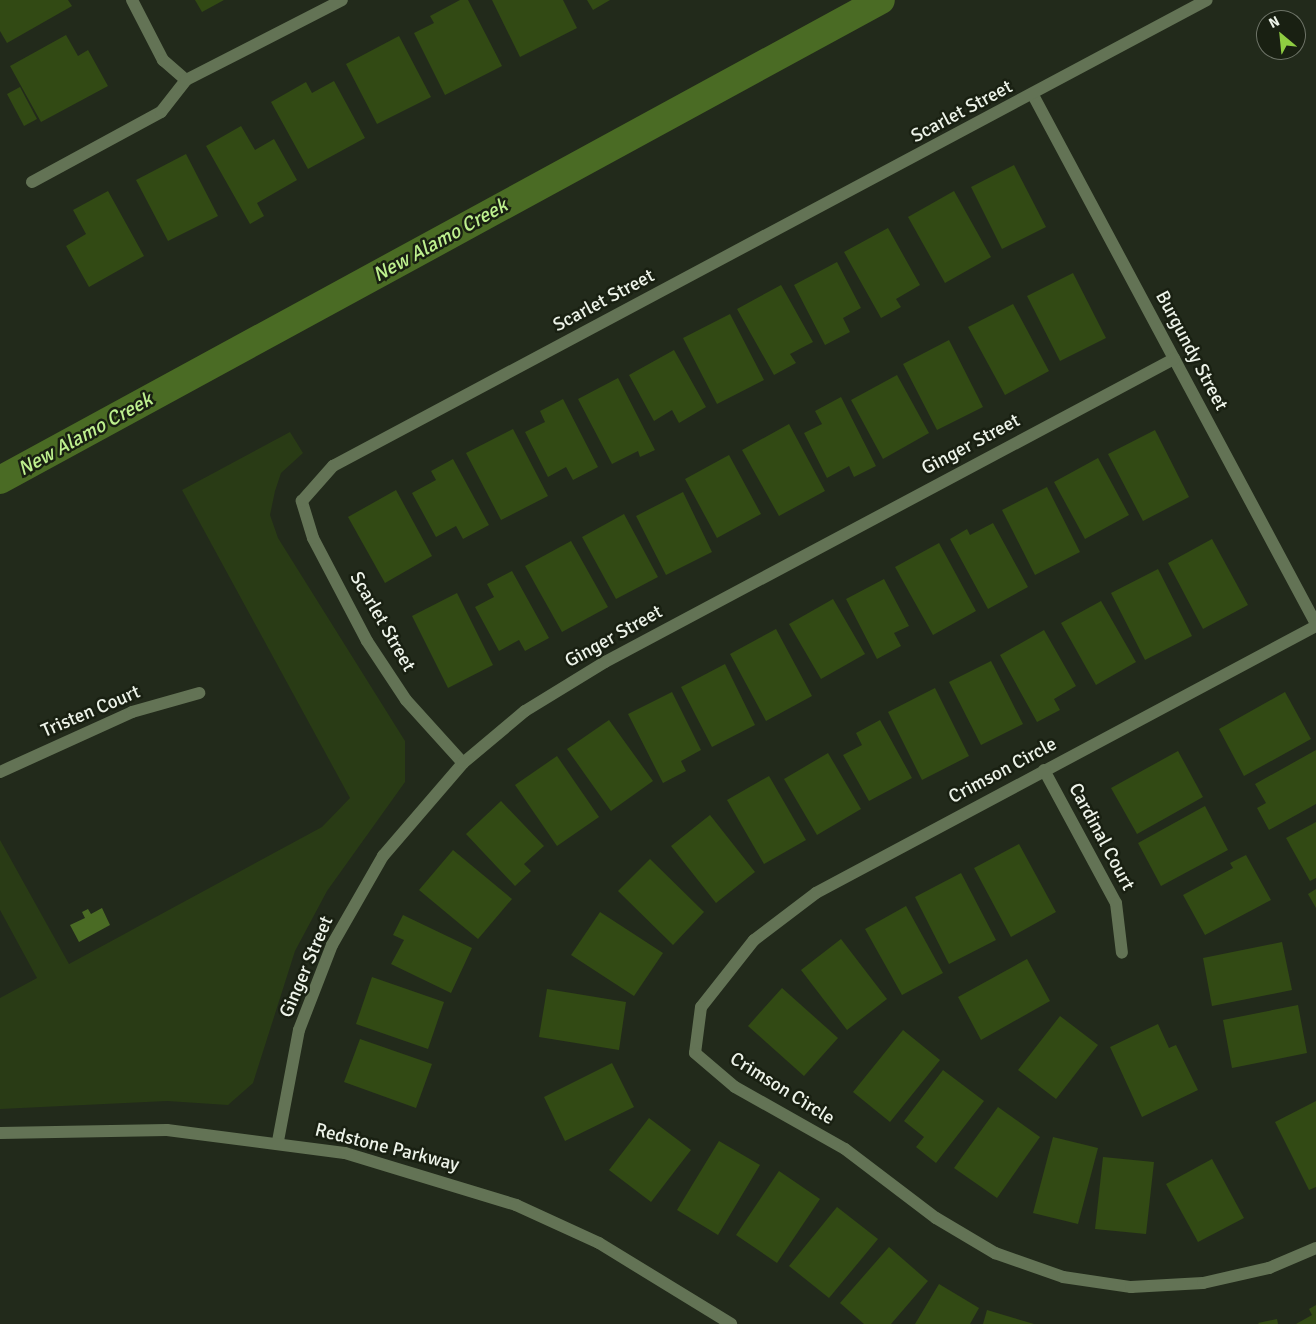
<!DOCTYPE html>
<style>
body{margin:0}
#map{position:relative;width:1316px;height:1324px;overflow:hidden;background:#222a1b;font-family:Signika,sans-serif}
div>[style]{position:absolute}
[style*='--x']{left:calc(var(--x)*1px);top:calc(var(--y)*1px);width:calc(var(--w)*1px);rotate:calc(var(--a)*1deg)}
.green>*{inset:0;background:#293b15}
.water>*{inset:0;background:#4a6b24}
.canal>*{height:28px;margin:-14px;padding:0 14px;transform-origin:14px;border-radius:14px;background:#4a6b24}
.building>*{inset:0;background:#324a14}
.minor>*{height:12px;margin:-6px;padding:0 6px;transform-origin:6px;border-radius:6px;background:#637355}
.tertiary>*{height:12px;margin:-6px;padding:0 6px;transform-origin:6px;border-radius:6px;background:#637355}
span{translate:-50% -50%;white-space:nowrap;text-align:center;line-height:1.15;-webkit-text-stroke:5px #192012;paint-order:stroke}
.street-label{font-size:19px;color:#edf3e9}
.water-label{font-size:20px;color:#bef08e;font-style:italic}
.north{position:absolute;left:1256px;top:10px;width:50px;height:50px;box-sizing:border-box;background:#192012;border:1px solid #6e7468;border-radius:50%;rotate:332deg;font-size:14px;font-weight:700;line-height:20px;text-align:center;color:#edf3e9}
.north::after{content:'';display:block;margin:auto;width:18px;height:22px;background:#8fcd42;clip-path:polygon(50% 0,100% 100%,50% 72%,0 100%)}
</style>
<div id="map">
<div class="green">
<i style="clip-path:polygon(290px 432px,303px 453px,281px 473px,275px 491px,270px 515px,278px 538px,405px 741px,405px 782px,327px 891px,295px 951px,253px 1083px,228px 1105px,167px 1101px,0 1109px,0 998px,37px 978px,0 910px,0 840px,69px 964px,322px 827px,350px 798px,182px 490px)"></i>
</div>
<div class="water">
<i style="clip-path:polygon(102px 908px,110px 925px,79px 942px,70px 925px,85px 918px,82px 912px,88px 909px,91px 914px)"></i>
</div>
<div class="canal">
<i style="--x:0;--y:480;--w:1003;--a:-28.58"></i>
</div>
<div class="building">
<i style="clip-path:polygon(0 0,68px 0,72px 6px,7px 43px,0 31px)"></i>
<i style="clip-path:polygon(195px 0,224px 0,202px 12px)"></i>
<i style="clip-path:polygon(460px 0,468px 0,502px 66px,445px 95px,414px 33px,434px 23px,430px 16px)"></i>
<i style="clip-path:polygon(492px 0,563px 0,577px 28px,520px 57px)"></i>
<i style="clip-path:polygon(587px 0,610px 0,593px 10px)"></i>
<i style="clip-path:polygon(66px 35px,78px 56px,88px 50px,108px 86px,41px 122px,10px 66px)"></i>
<i style="clip-path:polygon(399px 36px,431px 97px,377px 124px,346px 64px)"></i>
<i style="clip-path:polygon(334px 81px,365px 138px,308px 169px,271px 102px,306px 82px,312px 93px)"></i>
<i style="clip-path:polygon(20px 87px,37px 119px,24px 126px,7px 94px)"></i>
<i style="clip-path:polygon(241px 126px,255px 150px,274px 139px,297px 180px,257px 203px,264px 216px,250px 224px,206px 146px)"></i>
<i style="clip-path:polygon(186px 154px,218px 216px,168px 241px,136px 180px)"></i>
<i style="clip-path:polygon(1014px 165px,1046px 227px,1002px 249px,971px 187px)"></i>
<i style="clip-path:polygon(108px 191px,144px 256px,89px 287px,66px 246px,86px 234px,73px 210px)"></i>
<i style="clip-path:polygon(954px 191px,991px 257px,945px 283px,908px 217px)"></i>
<i style="clip-path:polygon(888px 228px,920px 285px,896px 299px,901px 307px,881px 318px,844px 252px)"></i>
<i style="clip-path:polygon(837px 262px,861px 308px,843px 318px,850px 332px,825px 345px,794px 285px)"></i>
<i style="clip-path:polygon(1073px 273px,1106px 338px,1060px 361px,1027px 296px)"></i>
<i style="clip-path:polygon(781px 285px,813px 342px,790px 354px,796px 363px,774px 375px,737px 309px)"></i>
<i style="clip-path:polygon(1013px 304px,1049px 371px,1005px 395px,968px 327px)"></i>
<i style="clip-path:polygon(730px 314px,764px 380px,717px 404px,683px 338px)"></i>
<i style="clip-path:polygon(949px 340px,983px 407px,937px 430px,903px 364px)"></i>
<i style="clip-path:polygon(674px 350px,706px 407px,679px 423px,672px 410px,654px 421px,629px 375px)"></i>
<i style="clip-path:polygon(897px 375px,929px 433px,883px 459px,851px 400px)"></i>
<i style="clip-path:polygon(618px 378px,655px 450px,640px 457px,638px 451px,612px 464px,578px 399px)"></i>
<i style="clip-path:polygon(841px 397px,876px 466px,854px 477px,849px 466px,827px 478px,804px 433px,822px 424px,815px 411px)"></i>
<i style="clip-path:polygon(563px 399px,598px 467px,573px 480px,566px 467px,548px 477px,525px 432px,545px 422px,540px 411px)"></i>
<i style="clip-path:polygon(789px 424px,825px 491px,779px 516px,742px 450px)"></i>
<i style="clip-path:polygon(513px 429px,548px 496px,501px 520px,466px 453px)"></i>
<i style="clip-path:polygon(1155px 430px,1189px 497px,1143px 521px,1108px 454px)"></i>
<i style="clip-path:polygon(729px 455px,761px 514px,717px 538px,685px 479px)"></i>
<i style="clip-path:polygon(1098px 458px,1129px 515px,1085px 539px,1054px 482px)"></i>
<i style="clip-path:polygon(453px 459px,489px 525px,463px 539px,456px 526px,436px 537px,412px 493px,436px 480px,431px 471px)"></i>
<i style="clip-path:polygon(1047px 487px,1080px 552px,1035px 575px,1002px 510px)"></i>
<i style="clip-path:polygon(396px 490px,432px 556px,385px 583px,348px 517px)"></i>
<i style="clip-path:polygon(683px 492px,712px 552px,666px 575px,636px 516px)"></i>
<i style="clip-path:polygon(624px 514px,658px 577px,616px 599px,582px 537px)"></i>
<i style="clip-path:polygon(993px 523px,1028px 587px,988px 609px,950px 539px,967px 529px,970px 535px)"></i>
<i style="clip-path:polygon(1212px 539px,1248px 605px,1203px 629px,1168px 563px)"></i>
<i style="clip-path:polygon(571px 541px,608px 607px,562px 632px,525px 566px)"></i>
<i style="clip-path:polygon(939px 543px,976px 611px,933px 635px,895px 567px)"></i>
<i style="clip-path:polygon(1158px 569px,1192px 636px,1145px 660px,1111px 593px)"></i>
<i style="clip-path:polygon(512px 571px,549px 638px,525px 651px,519px 640px,499px 651px,475px 607px,494px 597px,487px 584px)"></i>
<i style="clip-path:polygon(884px 579px,909px 626px,894px 633px,901px 646px,877px 659px,846px 599px)"></i>
<i style="clip-path:polygon(457px 593px,493px 665px,448px 688px,412px 616px)"></i>
<i style="clip-path:polygon(833px 599px,865px 654px,821px 679px,789px 624px)"></i>
<i style="clip-path:polygon(1101px 601px,1136px 662px,1096px 685px,1061px 623px)"></i>
<i style="clip-path:polygon(776px 629px,812px 696px,766px 721px,730px 654px)"></i>
<i style="clip-path:polygon(1044px 630px,1076px 686px,1054px 699px,1060px 710px,1037px 722px,1000px 655px)"></i>
<i style="clip-path:polygon(991px 661px,1023px 724px,981px 745px,949px 682px)"></i>
<i style="clip-path:polygon(725px 664px,755px 725px,712px 747px,681px 687px)"></i>
<i style="clip-path:polygon(935px 688px,969px 756px,922px 780px,888px 712px)"></i>
<i style="clip-path:polygon(672px 692px,701px 750px,681px 761px,686px 771px,663px 783px,628px 714px)"></i>
<i style="clip-path:polygon(1285px 692px,1311px 739px,1244px 776px,1219px 729px)"></i>
<i style="clip-path:polygon(609px 720px,653px 781px,611px 811px,567px 749px)"></i>
<i style="clip-path:polygon(880px 720px,912px 778px,869px 801px,843px 755px,862px 745px,856px 733px)"></i>
<i style="clip-path:polygon(1316px 750px,1316px 804px,1269px 830px,1257px 808px,1266px 803px,1255px 784px)"></i>
<i style="clip-path:polygon(1178px 751px,1203px 797px,1137px 834px,1111px 788px)"></i>
<i style="clip-path:polygon(828px 753px,861px 809px,817px 835px,784px 779px)"></i>
<i style="clip-path:polygon(557px 756px,599px 817px,557px 846px,515px 785px)"></i>
<i style="clip-path:polygon(769px 776px,806px 840px,764px 864px,727px 800px)"></i>
<i style="clip-path:polygon(501px 801px,544px 846px,524px 864px,531px 871px,515px 886px,466px 834px)"></i>
<i style="clip-path:polygon(1205px 806px,1228px 850px,1161px 886px,1138px 843px)"></i>
<i style="clip-path:polygon(710px 815px,755px 872px,716px 903px,671px 846px)"></i>
<i style="clip-path:polygon(1316px 822px,1316px 878px,1310px 881px,1286px 838px)"></i>
<i style="clip-path:polygon(1019px 844px,1056px 912px,1011px 937px,974px 868px)"></i>
<i style="clip-path:polygon(453px 850px,512px 899px,478px 939px,419px 890px)"></i>
<i style="clip-path:polygon(1246px 855px,1271px 900px,1205px 935px,1183px 895px,1233px 868px,1230px 863px)"></i>
<i style="clip-path:polygon(650px 859px,704px 912px,673px 945px,618px 891px)"></i>
<i style="clip-path:polygon(961px 873px,996px 940px,949px 964px,915px 897px)"></i>
<i style="clip-path:polygon(1316px 889px,1316px 908px,1308px 894px)"></i>
<i style="clip-path:polygon(906px 906px,943px 973px,902px 995px,865px 929px)"></i>
<i style="clip-path:polygon(600px 912px,663px 953px,634px 996px,571px 955px)"></i>
<i style="clip-path:polygon(403px 915px,472px 948px,451px 993px,391px 964px,404px 940px,393px 935px)"></i>
<i style="clip-path:polygon(841px 939px,887px 999px,847px 1030px,801px 970px)"></i>
<i style="clip-path:polygon(1282px 942px,1292px 990px,1212px 1006px,1203px 958px)"></i>
<i style="clip-path:polygon(1027px 959px,1050px 1001px,981px 1040px,958px 997px)"></i>
<i style="clip-path:polygon(372px 977px,444px 1002px,428px 1049px,356px 1024px)"></i>
<i style="clip-path:polygon(782px 988px,838px 1038px,804px 1076px,748px 1026px)"></i>
<i style="clip-path:polygon(547px 989px,626px 1002px,619px 1050px,539px 1037px)"></i>
<i style="clip-path:polygon(1298px 1005px,1307px 1053px,1232px 1068px,1223px 1020px)"></i>
<i style="clip-path:polygon(1060px 1016px,1098px 1045px,1056px 1099px,1018px 1070px)"></i>
<i style="clip-path:polygon(1158px 1024px,1169px 1048px,1176px 1045px,1198px 1090px,1142px 1117px,1110px 1047px)"></i>
<i style="clip-path:polygon(903px 1030px,940px 1060px,890px 1122px,853px 1092px)"></i>
<i style="clip-path:polygon(360px 1039px,432px 1064px,416px 1108px,344px 1082px)"></i>
<i style="clip-path:polygon(612px 1063px,634px 1107px,565px 1141px,544px 1097px)"></i>
<i style="clip-path:polygon(943px 1070px,984px 1101px,936px 1163px,916px 1147px,924px 1137px,904px 1121px)"></i>
<i style="clip-path:polygon(1316px 1101px,1316px 1187px,1309px 1190px,1275px 1122px)"></i>
<i style="clip-path:polygon(998px 1107px,1040px 1137px,997px 1198px,954px 1168px)"></i>
<i style="clip-path:polygon(649px 1118px,691px 1150px,651px 1202px,609px 1170px)"></i>
<i style="clip-path:polygon(1053px 1137px,1098px 1148px,1078px 1224px,1033px 1213px)"></i>
<i style="clip-path:polygon(719px 1141px,760px 1165px,718px 1235px,677px 1210px)"></i>
<i style="clip-path:polygon(1103px 1157px,1154px 1162px,1146px 1234px,1095px 1229px)"></i>
<i style="clip-path:polygon(1212px 1159px,1244px 1218px,1198px 1242px,1166px 1184px)"></i>
<i style="clip-path:polygon(779px 1171px,820px 1199px,777px 1263px,736px 1235px)"></i>
<i style="clip-path:polygon(837px 1207px,878px 1239px,829px 1298px,789px 1266px)"></i>
<i style="clip-path:polygon(889px 1247px,928px 1281px,891px 1324px,864px 1324px,840px 1303px)"></i>
<i style="clip-path:polygon(939px 1284px,979px 1308px,970px 1324px,915px 1324px)"></i>
<i style="clip-path:polygon(1316px 1305px,1316px 1324px,1296px 1324px,1312px 1315px,1309px 1309px)"></i>
<i style="clip-path:polygon(987px 1310px,1034px 1324px,983px 1324px)"></i>
<i style="clip-path:polygon(1277px 1319px,1278px 1324px,1259px 1324px,1258px 1323px)"></i>
</div>
<div class="minor">
<i style="--x:132;--y:0;--w:68;--a:62.7"></i>
<i style="--x:163;--y:60;--w:30;--a:41"></i>
<i style="--x:1033;--y:95;--w:600;--a:61.85"></i>
<i style="--x:32;--y:182;--w:147;--a:-28.5"></i>
<i style="--x:161;--y:112;--w:41;--a:-52"></i>
<i style="--x:186;--y:80;--w:175;--a:-27.1"></i>
<i style="--x:1316;--y:626;--w:567;--a:151.9"></i>
<i style="--x:816;--y:893;--w:78;--a:142.8"></i>
<i style="--x:754;--y:940;--w:85;--a:128.3"></i>
<i style="--x:701;--y:1007;--w:46;--a:97.4"></i>
<i style="--x:695;--y:1053;--w:52;--a:40.4"></i>
<i style="--x:735;--y:1087;--w:126;--a:29.4"></i>
<i style="--x:845;--y:1149;--w:114;--a:37.2"></i>
<i style="--x:936;--y:1218;--w:69;--a:30.7"></i>
<i style="--x:995;--y:1253;--w:72;--a:19.4"></i>
<i style="--x:1063;--y:1277;--w:69;--a:8.4"></i>
<i style="--x:1131;--y:1287;--w:72;--a:-3.2"></i>
<i style="--x:1203;--y:1283;--w:68;--a:-12.8"></i>
<i style="--x:1269;--y:1268;--w:51;--a:-23.1"></i>
<i style="--x:463;--y:763;--w:85;--a:-132.1"></i>
<i style="--x:406;--y:700;--w:71;--a:-123.5"></i>
<i style="--x:367;--y:641;--w:116;--a:-117.7"></i>
<i style="--x:313;--y:538;--w:39;--a:-107"></i>
<i style="--x:302;--y:501;--w:47;--a:-48.5"></i>
<i style="--x:333;--y:466;--w:990;--a:-28.07"></i>
<i style="--x:1044;--y:770;--w:151;--a:61.6"></i>
<i style="--x:1116;--y:903;--w:50;--a:83.2"></i>
<i style="--x:0;--y:772;--w:145;--a:-24.4"></i>
<i style="--x:132;--y:712;--w:70;--a:-15.8"></i>
<i style="--x:278;--y:1141;--w:113;--a:-79.3"></i>
<i style="--x:299;--y:1030;--w:91;--a:-68.8"></i>
<i style="--x:332;--y:945;--w:103;--a:-60.2"></i>
<i style="--x:383;--y:856;--w:123;--a:-49.3"></i>
<i style="--x:463;--y:763;--w:81;--a:-40"></i>
<i style="--x:525;--y:711;--w:94;--a:-31.5"></i>
<i style="--x:605;--y:662;--w:645;--a:-28.04"></i>
</div>
<div class="tertiary">
<i style="--x:0;--y:1133;--w:167;--a:-1"></i>
<i style="--x:167;--y:1130;--w:179;--a:7.4"></i>
<i style="--x:345;--y:1153;--w:179;--a:16.9"></i>
<i style="--x:516;--y:1205;--w:91;--a:24.6"></i>
<i style="--x:599;--y:1243;--w:155;--a:31.5"></i>
</div>
<div class="street-label">
<span style="left:962px;top:112px;rotate:-28deg">Scarlet Street</span>
<span style="left:604px;top:301px;rotate:-28deg">Scarlet Street</span>
<span style="left:1191px;top:351px;rotate:62deg">Burgundy Street</span>
<span style="left:971px;top:445px;rotate:-28deg">Ginger Street</span>
<span style="left:382px;top:622px;rotate:60deg">Scarlet Street</span>
<span style="left:614px;top:637px;rotate:-29deg">Ginger Street</span>
<span style="left:91px;top:712px;rotate:-23deg">Tristen Court</span>
<span style="left:1003px;top:771px;rotate:-28deg">Crimson Circle</span>
<span style="left:1101px;top:837px;rotate:62deg">Cardinal Court</span>
<span style="left:307px;top:967px;rotate:-67deg">Ginger Street</span>
<span style="left:782px;top:1089px;rotate:32deg">Crimson Circle</span>
<span style="left:387px;top:1148px;rotate:14deg">Redstone Parkway</span>
</div>
<div class="water-label">
<span style="left:440px;top:240px;rotate:-29deg">New Alamo Creek</span>
<span style="left:85px;top:434px;rotate:-29deg">New Alamo Creek</span>
</div>
<div class="north">N</div>
</div>
